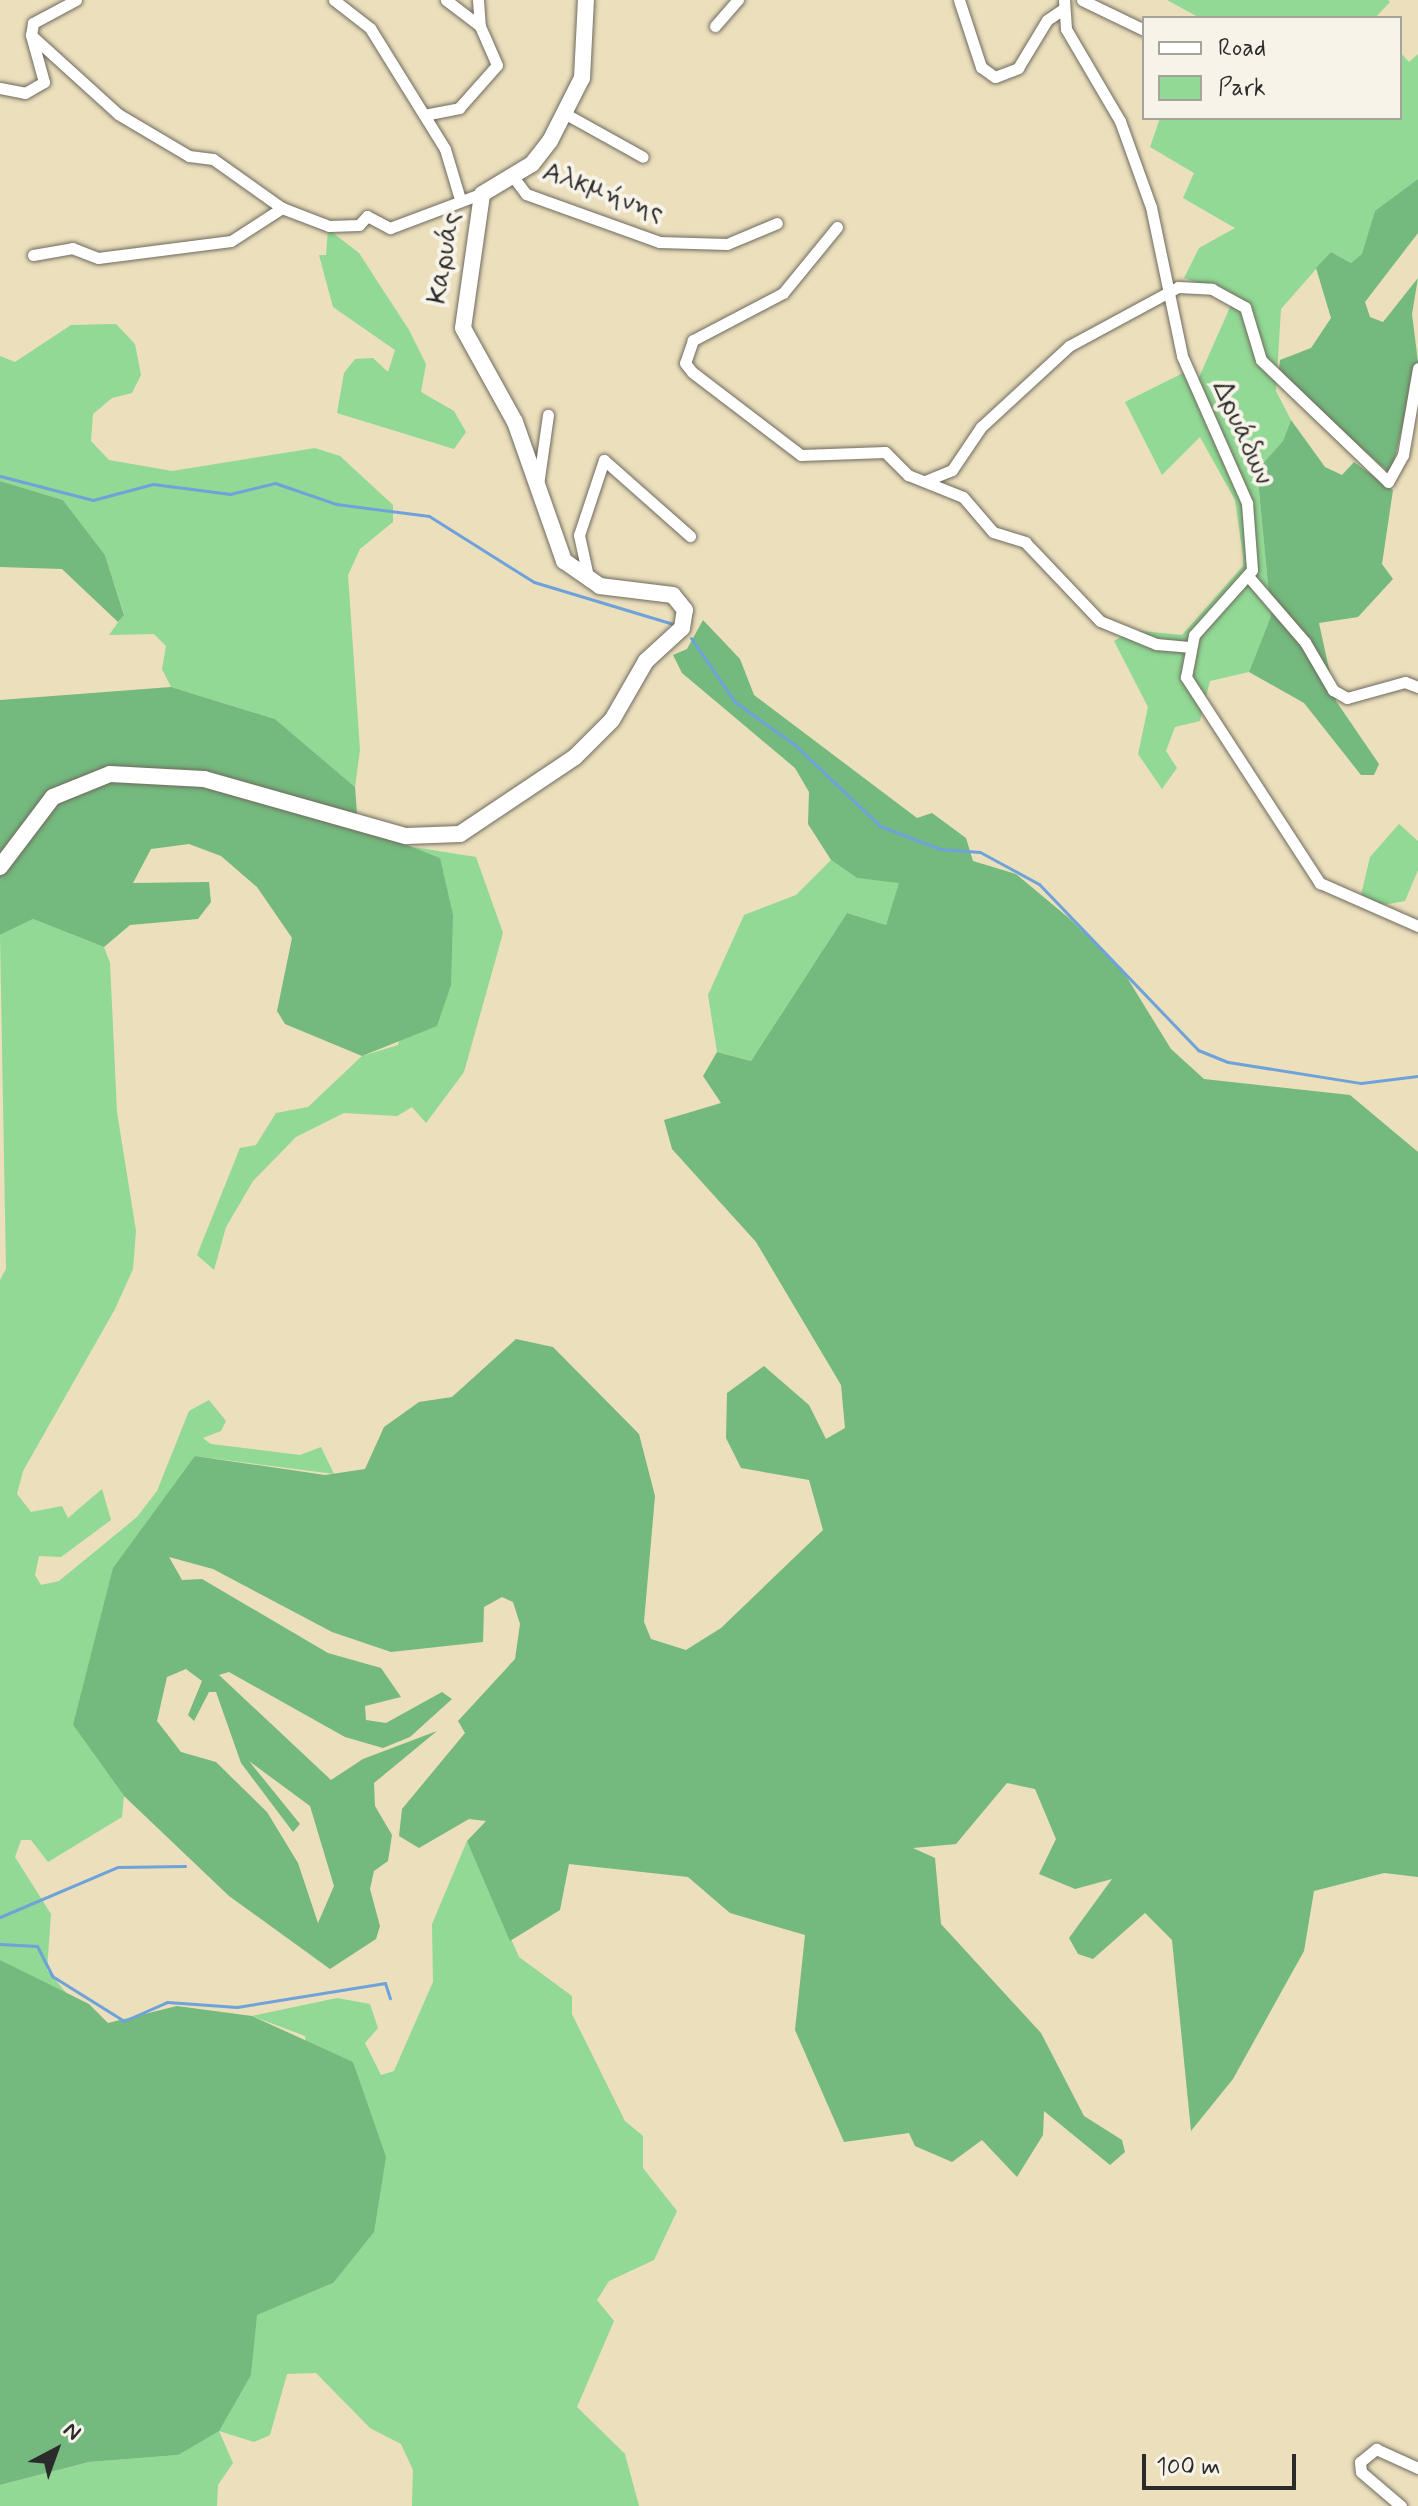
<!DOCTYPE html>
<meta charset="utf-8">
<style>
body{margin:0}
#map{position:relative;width:1418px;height:2506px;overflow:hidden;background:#ebdfbc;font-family:Mynerve,sans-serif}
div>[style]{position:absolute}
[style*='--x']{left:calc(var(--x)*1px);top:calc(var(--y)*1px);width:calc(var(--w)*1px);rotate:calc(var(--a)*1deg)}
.green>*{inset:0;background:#91d994}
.forest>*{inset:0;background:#74b97e}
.stream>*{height:3px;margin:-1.5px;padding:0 1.5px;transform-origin:1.5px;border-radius:1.5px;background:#6ea2da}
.roads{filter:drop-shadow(0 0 2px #6e6a5e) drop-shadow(0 0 2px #6e6a5e)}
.street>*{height:11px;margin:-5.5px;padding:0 5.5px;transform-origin:5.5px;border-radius:5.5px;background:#fff}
.secondary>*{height:16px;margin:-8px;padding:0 8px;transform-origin:8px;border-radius:8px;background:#fff}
span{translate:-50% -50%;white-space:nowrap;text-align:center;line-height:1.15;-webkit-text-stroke:8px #f7f3e8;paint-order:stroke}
.street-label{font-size:28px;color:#2b2b2b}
.legend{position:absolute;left:1142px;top:16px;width:260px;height:104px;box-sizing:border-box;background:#f7f3e8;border:2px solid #a5a39c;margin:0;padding:10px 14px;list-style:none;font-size:24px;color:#2b2b2b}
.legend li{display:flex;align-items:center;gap:16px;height:40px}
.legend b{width:40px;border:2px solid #a5a39c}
.north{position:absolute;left:16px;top:2410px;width:80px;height:80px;-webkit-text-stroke:6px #f7f3e8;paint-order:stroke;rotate:41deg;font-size:22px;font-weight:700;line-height:32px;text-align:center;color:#2b2b2b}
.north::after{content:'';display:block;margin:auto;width:28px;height:36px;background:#2b2b2b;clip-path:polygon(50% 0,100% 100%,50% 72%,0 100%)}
.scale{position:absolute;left:1142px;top:2454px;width:154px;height:36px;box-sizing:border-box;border:4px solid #2b2b2b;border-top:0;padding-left:10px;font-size:24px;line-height:28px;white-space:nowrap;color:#2b2b2b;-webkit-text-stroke:6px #f7f3e8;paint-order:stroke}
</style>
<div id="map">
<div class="green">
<i style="clip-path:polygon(1167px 0,1388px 0,1390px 2px,1375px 18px,1200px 18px)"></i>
<i style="clip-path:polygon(1400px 52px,1409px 62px,1418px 54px,1418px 179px,1375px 212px,1363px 254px,1351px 263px,1331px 252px,1281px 309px,1276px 391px,1291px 420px,1283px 441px,1257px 470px,1271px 616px,1249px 672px,1210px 681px,1200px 721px,1175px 727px,1166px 751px,1177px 768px,1162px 789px,1138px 754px,1148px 707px,1114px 641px,1132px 630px,1182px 635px,1243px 566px,1243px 556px,1235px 500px,1200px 437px,1162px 475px,1125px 402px,1183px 373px,1196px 384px,1235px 296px,1184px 278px,1199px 248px,1235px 228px,1183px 198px,1194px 173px,1150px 147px,1160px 118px,1400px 118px)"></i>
<i style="clip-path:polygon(328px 229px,359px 253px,409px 330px,426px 364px,421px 392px,454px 411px,466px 432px,454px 449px,337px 413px,344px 373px,355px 359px,373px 358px,388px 372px,395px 350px,333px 307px,319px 255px,326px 255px)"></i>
<i style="clip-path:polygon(116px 324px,135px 344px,141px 375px,132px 393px,112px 398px,93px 414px,91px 441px,109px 460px,172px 471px,315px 448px,340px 456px,393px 505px,393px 522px,360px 549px,348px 575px,360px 750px,355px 787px,275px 719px,171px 687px,162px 669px,166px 646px,154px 634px,109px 635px,124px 614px,105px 555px,63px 500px,0 481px,0 356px,15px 362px,71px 325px)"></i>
<i style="clip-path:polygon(1399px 824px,1418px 841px,1418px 870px,1405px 901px,1377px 906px,1361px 895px,1370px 857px)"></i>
<i style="clip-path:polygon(407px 846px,476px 857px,503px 933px,464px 1072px,426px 1123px,412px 1107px,397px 1116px,344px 1113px,296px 1137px,253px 1181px,226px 1227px,214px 1270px,197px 1255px,240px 1148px,256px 1145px,276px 1113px,308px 1107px,362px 1056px,398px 1045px,440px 858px)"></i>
<i style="clip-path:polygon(831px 860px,857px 878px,900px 882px,886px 925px,847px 913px,751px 1061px,717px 1052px,708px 995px,744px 915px,796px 895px)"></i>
<i style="clip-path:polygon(33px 919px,104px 947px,110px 963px,117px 1112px,136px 1231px,133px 1269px,115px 1309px,23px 1471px,17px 1494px,31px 1512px,62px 1506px,68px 1518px,102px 1489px,111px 1520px,61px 1557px,39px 1556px,35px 1575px,41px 1585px,59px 1581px,137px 1517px,157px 1491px,189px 1411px,209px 1400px,226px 1421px,221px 1431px,203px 1438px,211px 1444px,300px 1455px,321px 1447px,334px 1474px,195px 1456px,73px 1725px,124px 1796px,122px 1817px,48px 1862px,31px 1840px,21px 1840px,15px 1857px,51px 1914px,47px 1970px,69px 1996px,0 1960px,0 1280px,6px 1269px,0 935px)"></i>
<i style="clip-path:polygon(467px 1841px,519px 1957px,572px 1996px,572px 2014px,625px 2121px,643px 2136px,643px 2168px,677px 2211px,654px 2260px,609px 2281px,597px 2300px,614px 2321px,577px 2407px,625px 2454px,639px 2506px,412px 2506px,413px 2470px,401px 2444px,370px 2428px,316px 2373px,287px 2374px,270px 2435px,254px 2442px,219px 2431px,233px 2463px,218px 2485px,217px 2506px,0 2506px,0 2485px,89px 2462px,178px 2455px,251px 2375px,256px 2315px,333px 2283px,305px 2036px,252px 2016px,337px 1998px,370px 2004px,378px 2028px,365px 2043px,381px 2075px,394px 2071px,433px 1982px,432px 1924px)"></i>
</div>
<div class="forest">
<i style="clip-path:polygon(1418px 179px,1418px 233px,1365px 302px,1370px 317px,1383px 322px,1418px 278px,1412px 314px,1418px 362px,1391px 474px,1278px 376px,1280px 360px,1311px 348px,1331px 318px,1316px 268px,1331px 252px,1351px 263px,1362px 254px,1375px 211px)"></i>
<i style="clip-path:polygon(1291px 420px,1325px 467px,1342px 475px,1354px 462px,1393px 490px,1382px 564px,1393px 579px,1358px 617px,1319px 623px,1336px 701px,1379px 764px,1374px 775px,1361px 775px,1304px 703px,1249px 672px,1271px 616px,1257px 470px,1283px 441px)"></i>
<i style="clip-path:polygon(0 481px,63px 500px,105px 555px,124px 615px,118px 622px,62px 569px,0 567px)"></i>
<i style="clip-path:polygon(evenodd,703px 620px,740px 659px,754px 695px,917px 818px,932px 813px,966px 838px,973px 861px,1016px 874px,1070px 919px,1123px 971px,1171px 1049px,1204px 1079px,1350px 1095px,1418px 1152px,1418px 1877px,1384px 1873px,1314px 1891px,1304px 1951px,1233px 2079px,1191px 2131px,1172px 1940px,1145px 1913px,1093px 1959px,1078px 1954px,1069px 1938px,1112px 1879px,1075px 1889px,1039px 1874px,1056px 1839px,1035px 1789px,1007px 1783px,956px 1844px,913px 1848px,935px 1858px,941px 1924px,1041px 2033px,1084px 2116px,1122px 2140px,1125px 2152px,1110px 2165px,1044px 2111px,1043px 2135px,1017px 2177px,982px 2140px,952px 2162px,915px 2146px,909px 2133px,844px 2142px,795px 2030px,805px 1935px,730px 1913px,688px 1877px,569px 1864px,560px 1910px,510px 1941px,467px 1841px,486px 1821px,469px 1819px,419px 1848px,399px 1836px,402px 1809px,465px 1733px,458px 1721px,515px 1659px,520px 1624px,513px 1602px,502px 1597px,484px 1607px,483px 1642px,391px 1652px,332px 1632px,213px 1569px,169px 1557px,182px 1580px,202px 1579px,328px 1653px,381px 1668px,401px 1697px,365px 1706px,366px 1720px,386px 1723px,442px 1692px,452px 1699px,410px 1737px,383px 1748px,345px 1737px,229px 1672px,219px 1675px,331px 1780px,363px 1759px,437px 1731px,374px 1783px,375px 1806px,392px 1835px,388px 1861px,374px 1871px,370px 1889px,380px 1926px,376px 1939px,330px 1969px,229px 1896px,124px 1796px,73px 1725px,113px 1568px,195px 1456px,325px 1475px,365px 1469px,384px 1427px,419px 1402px,452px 1397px,516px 1339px,553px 1347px,639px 1434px,655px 1496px,644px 1622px,651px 1639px,686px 1650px,721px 1628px,823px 1530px,809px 1480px,741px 1468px,726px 1438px,727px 1393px,764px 1366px,809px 1405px,826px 1439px,845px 1428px,841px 1385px,756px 1242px,672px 1149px,664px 1120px,721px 1103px,703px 1076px,717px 1052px,751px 1061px,847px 913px,886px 925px,899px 883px,857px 878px,831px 860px,808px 824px,809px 792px,795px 768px,682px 673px,673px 655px,687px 649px,703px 620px,186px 1669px,202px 1681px,188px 1715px,194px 1721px,209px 1692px,216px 1692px,241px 1763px,293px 1832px,300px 1824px,249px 1761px,310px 1806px,334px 1886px,318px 1923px,298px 1863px,267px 1812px,216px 1762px,181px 1752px,157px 1721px,167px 1677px,186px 1669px)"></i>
<i style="clip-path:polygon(171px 687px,275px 719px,355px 787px,358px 826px,440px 858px,453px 915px,451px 985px,437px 1026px,362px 1056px,285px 1024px,277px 1011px,292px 938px,257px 887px,221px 856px,189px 844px,151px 849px,133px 883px,209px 882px,211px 902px,198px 919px,130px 925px,104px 947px,33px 919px,0 935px,0 700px)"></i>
<i style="clip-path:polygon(0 1960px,89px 2004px,108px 2023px,177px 2006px,252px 2016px,353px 2062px,386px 2157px,374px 2232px,333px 2283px,257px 2315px,251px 2375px,219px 2431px,178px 2455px,89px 2462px,0 2485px)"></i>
</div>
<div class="stream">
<i style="--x:0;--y:476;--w:96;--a:14.5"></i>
<i style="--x:93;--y:500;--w:62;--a:-14.9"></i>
<i style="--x:153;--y:484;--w:78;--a:7.4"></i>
<i style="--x:230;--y:494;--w:46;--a:-13.7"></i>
<i style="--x:275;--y:483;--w:65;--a:19"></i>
<i style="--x:336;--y:504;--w:94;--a:7.4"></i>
<i style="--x:429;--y:516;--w:124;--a:32.2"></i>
<i style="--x:534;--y:582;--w:148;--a:16.8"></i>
<i style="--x:691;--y:638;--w:78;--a:55.5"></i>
<i style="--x:735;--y:702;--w:74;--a:35.6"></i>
<i style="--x:795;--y:745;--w:117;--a:43.6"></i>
<i style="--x:880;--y:826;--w:64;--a:21"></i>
<i style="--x:940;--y:849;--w:40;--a:4.3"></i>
<i style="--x:980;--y:852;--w:67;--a:28.5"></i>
<i style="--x:1039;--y:884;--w:230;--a:46.2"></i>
<i style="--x:1198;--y:1050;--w:32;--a:22"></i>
<i style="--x:1228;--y:1062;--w:135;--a:9"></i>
<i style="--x:1361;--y:1083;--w:57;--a:-7"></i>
<i style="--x:0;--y:1917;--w:128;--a:-23"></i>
<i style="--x:118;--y:1867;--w:67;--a:-0.9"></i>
<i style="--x:0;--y:1944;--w:37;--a:3"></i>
<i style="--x:37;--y:1946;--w:34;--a:63"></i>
<i style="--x:52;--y:1976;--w:85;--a:32"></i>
<i style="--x:124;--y:2021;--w:47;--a:-23.8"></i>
<i style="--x:167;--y:2002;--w:70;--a:4.1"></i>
<i style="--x:237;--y:2007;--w:150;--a:-9.2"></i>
<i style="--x:385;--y:1983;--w:16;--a:72"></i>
</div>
<div class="roads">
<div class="street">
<i style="--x:76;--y:0;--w:49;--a:151.9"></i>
<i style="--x:33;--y:23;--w:12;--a:99"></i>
<i style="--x:31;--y:35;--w:118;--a:42.2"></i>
<i style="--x:118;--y:114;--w:82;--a:30.6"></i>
<i style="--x:189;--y:156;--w:24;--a:7"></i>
<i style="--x:213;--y:159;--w:85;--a:35.4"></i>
<i style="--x:282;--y:208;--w:50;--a:21"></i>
<i style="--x:329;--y:226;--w:30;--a:-2"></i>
<i style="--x:359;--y:225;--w:12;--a:-48"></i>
<i style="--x:367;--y:216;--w:26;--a:28"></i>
<i style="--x:390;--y:228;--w:99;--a:-20.6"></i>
<i style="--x:334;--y:0;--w:46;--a:37.9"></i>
<i style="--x:370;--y:28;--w:142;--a:58.2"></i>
<i style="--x:445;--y:149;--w:52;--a:73.3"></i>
<i style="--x:478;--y:0;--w:26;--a:86"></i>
<i style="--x:959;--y:0;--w:71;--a:71.8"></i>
<i style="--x:981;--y:67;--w:17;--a:36"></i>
<i style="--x:995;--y:77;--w:25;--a:-21"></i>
<i style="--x:1018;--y:68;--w:56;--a:-58.9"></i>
<i style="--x:1047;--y:20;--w:18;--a:-34"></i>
<i style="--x:1064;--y:0;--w:29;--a:86"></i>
<i style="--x:1066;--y:29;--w:107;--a:59.6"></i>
<i style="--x:1120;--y:121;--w:91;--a:70.2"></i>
<i style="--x:1151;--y:207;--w:152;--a:78.2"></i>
<i style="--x:1182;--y:356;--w:161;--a:66.1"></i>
<i style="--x:1247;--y:503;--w:67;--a:85.7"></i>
<i style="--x:1252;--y:570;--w:87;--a:131.7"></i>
<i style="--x:1194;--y:635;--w:43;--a:100.8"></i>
<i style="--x:1186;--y:677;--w:246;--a:57"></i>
<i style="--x:1320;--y:883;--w:107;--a:23.7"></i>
<i style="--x:1082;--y:0;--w:69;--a:25.8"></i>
<i style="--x:715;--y:26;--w:35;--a:-49"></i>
<i style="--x:0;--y:88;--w:25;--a:11"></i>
<i style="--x:25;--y:93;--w:22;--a:-30"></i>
<i style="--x:44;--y:82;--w:49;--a:-105.5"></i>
<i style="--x:564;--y:113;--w:90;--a:29.1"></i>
<i style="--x:424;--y:115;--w:36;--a:-11"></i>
<i style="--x:459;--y:108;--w:57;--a:-48.5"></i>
<i style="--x:497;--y:65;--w:43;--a:-113.6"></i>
<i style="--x:480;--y:26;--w:43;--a:-142.6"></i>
<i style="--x:511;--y:174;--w:25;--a:53"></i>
<i style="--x:526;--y:194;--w:141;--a:19.8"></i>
<i style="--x:659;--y:242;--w:68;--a:1.7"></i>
<i style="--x:727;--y:244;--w:54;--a:-22.8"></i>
<i style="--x:837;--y:227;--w:85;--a:129.3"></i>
<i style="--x:783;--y:293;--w:102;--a:152.4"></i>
<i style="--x:693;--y:340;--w:24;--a:109"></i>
<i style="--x:685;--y:363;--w:11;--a:52"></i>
<i style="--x:692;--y:372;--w:137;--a:37.3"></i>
<i style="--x:801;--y:455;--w:84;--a:-2"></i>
<i style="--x:885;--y:452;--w:33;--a:45"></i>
<i style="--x:908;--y:475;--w:59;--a:21.8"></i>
<i style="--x:963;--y:497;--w:46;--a:49.4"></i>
<i style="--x:993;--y:532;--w:34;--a:17"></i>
<i style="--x:1025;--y:542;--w:109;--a:46.5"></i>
<i style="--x:1100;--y:621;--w:61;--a:22.3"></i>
<i style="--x:1156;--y:644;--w:33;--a:5"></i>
<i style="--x:33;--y:255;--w:40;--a:-10"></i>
<i style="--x:72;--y:248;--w:28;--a:21"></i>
<i style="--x:98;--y:258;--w:134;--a:-7.3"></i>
<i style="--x:231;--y:241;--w:61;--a:-32.9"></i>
<i style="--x:925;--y:481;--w:29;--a:-22"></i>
<i style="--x:952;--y:470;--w:52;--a:-56"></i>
<i style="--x:981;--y:427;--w:120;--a:-42.6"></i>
<i style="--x:1069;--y:346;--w:124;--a:-28.4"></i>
<i style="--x:1178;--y:287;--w:34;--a:3"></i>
<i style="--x:1212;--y:289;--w:38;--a:29"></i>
<i style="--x:1245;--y:307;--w:55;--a:73.2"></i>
<i style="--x:1261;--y:360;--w:176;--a:43.8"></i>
<i style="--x:1388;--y:482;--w:31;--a:-61"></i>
<i style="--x:1403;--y:455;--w:88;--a:-80.2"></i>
<i style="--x:538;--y:485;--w:71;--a:-81.9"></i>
<i style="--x:1248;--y:576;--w:87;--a:49.2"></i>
<i style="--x:1305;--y:642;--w:56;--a:59.7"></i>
<i style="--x:1333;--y:690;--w:16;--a:30"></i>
<i style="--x:1347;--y:698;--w:60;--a:-15.4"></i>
<i style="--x:1405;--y:682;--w:14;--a:21"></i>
<i style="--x:589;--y:581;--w:47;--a:-102.3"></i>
<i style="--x:579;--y:535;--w:79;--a:-71.6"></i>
<i style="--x:604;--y:460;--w:115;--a:41.5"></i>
<i style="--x:1401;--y:2506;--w:52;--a:-139.6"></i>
<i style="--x:1361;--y:2472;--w:10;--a:-96"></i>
<i style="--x:1360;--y:2462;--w:21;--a:-39"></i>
<i style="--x:1376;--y:2449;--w:46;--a:24.3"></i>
</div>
<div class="secondary">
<i style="--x:0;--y:867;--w:88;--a:-52.9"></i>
<i style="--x:53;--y:797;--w:61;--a:-22"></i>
<i style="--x:110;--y:774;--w:94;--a:3"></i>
<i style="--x:204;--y:779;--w:210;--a:15.8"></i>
<i style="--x:406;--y:836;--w:54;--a:-2.1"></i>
<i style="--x:460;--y:834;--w:138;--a:-33.8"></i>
<i style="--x:575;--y:757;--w:52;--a:-45"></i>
<i style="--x:612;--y:720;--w:68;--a:-60"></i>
<i style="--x:646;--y:661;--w:49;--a:-42.5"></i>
<i style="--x:682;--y:628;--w:18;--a:-81"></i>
<i style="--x:685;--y:610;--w:19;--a:-129"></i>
<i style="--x:673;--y:595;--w:74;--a:-173"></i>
<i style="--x:600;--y:586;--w:44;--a:-145.2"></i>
<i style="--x:564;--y:561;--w:147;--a:-109.4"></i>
<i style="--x:515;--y:422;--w:107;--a:-119"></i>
<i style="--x:463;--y:328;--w:135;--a:-81.9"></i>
<i style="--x:482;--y:194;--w:58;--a:-31"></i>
<i style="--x:532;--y:164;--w:29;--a:-52"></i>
<i style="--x:550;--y:141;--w:71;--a:-63.1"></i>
<i style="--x:582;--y:78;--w:78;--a:-87.1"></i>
</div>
</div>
<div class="street-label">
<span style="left:603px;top:193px;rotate:20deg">Αλκμήνης</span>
<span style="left:445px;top:258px;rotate:-81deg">Καρυάς</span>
<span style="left:1242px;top:433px;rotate:66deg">Δρυάδων</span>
</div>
<ul class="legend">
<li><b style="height:10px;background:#fff"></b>Road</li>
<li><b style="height:22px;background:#91d994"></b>Park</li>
</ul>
<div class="north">N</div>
<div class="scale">100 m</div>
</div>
